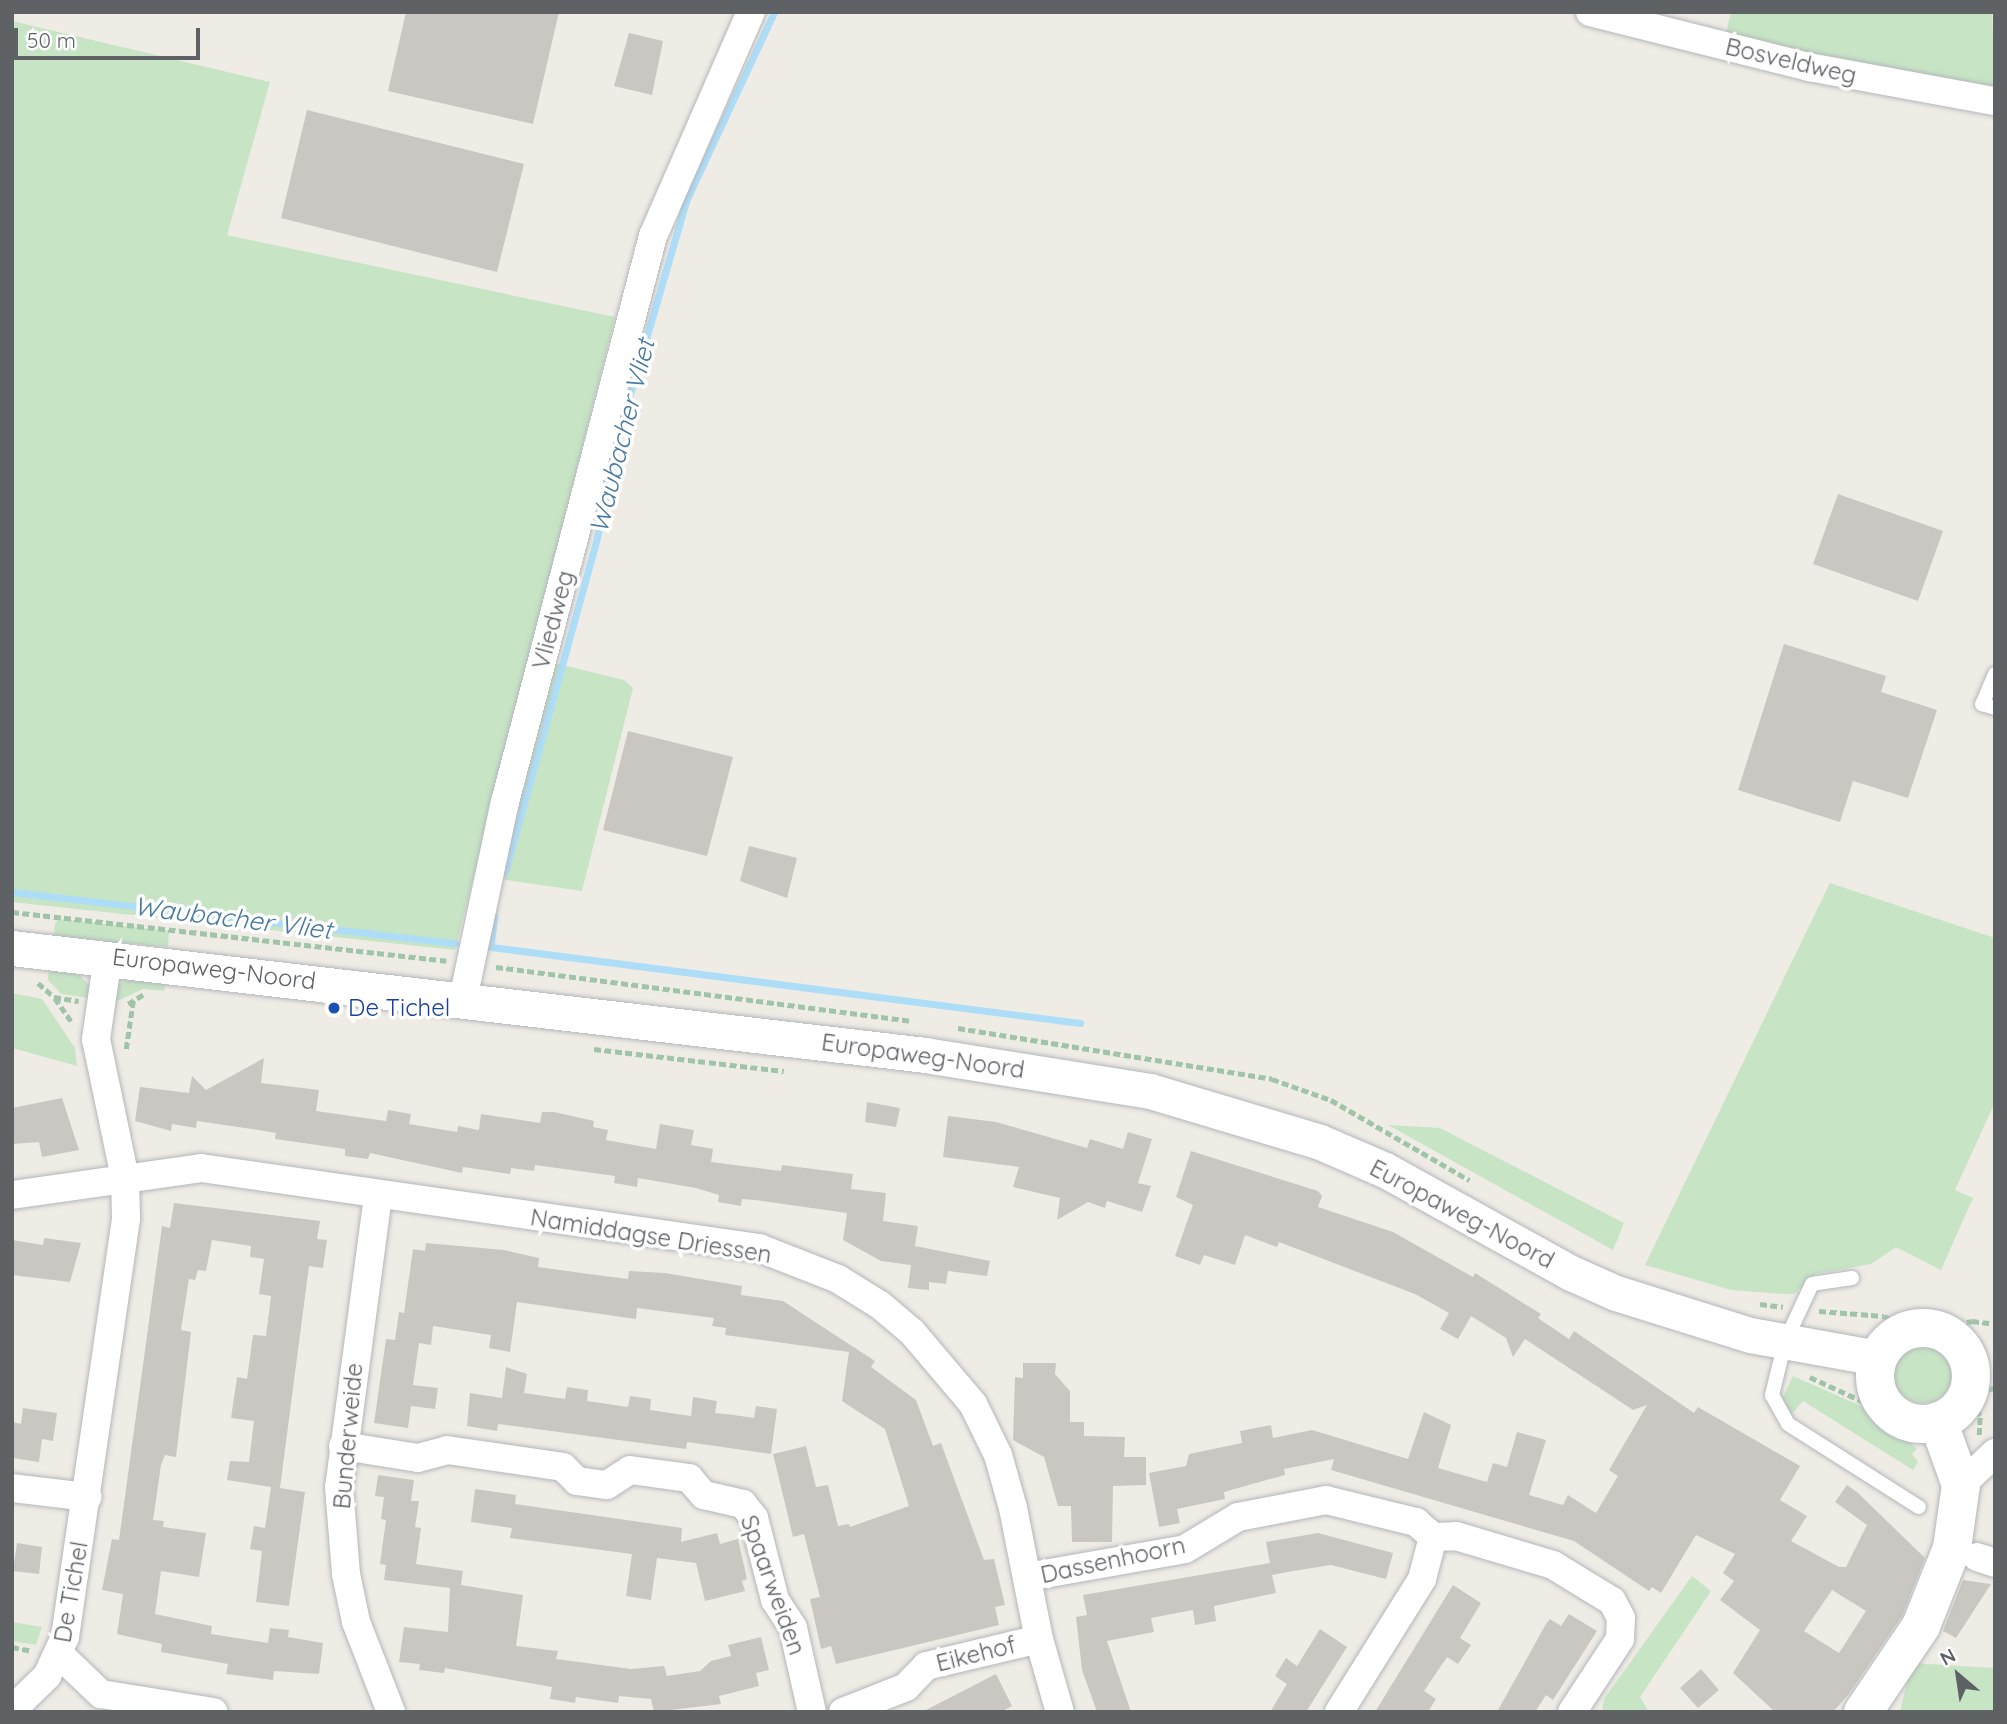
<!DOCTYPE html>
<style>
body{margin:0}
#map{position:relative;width:2007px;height:1724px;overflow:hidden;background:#efece6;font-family:Quicksand,sans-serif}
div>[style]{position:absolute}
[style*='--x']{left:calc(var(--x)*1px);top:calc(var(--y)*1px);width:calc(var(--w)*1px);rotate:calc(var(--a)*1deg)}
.green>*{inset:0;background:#c7e4c5}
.round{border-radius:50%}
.stream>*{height:7px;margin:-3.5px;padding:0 3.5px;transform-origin:3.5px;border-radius:3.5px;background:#aeddf7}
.building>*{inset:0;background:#cac7c3}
.path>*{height:4.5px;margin-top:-2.25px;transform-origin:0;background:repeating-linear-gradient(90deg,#9fc4a7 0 7px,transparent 0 10.5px)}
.roads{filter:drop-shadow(0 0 2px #b3b6ba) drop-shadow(0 0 2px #b3b6ba)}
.service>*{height:14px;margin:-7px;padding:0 7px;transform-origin:7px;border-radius:7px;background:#fff}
.minor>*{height:28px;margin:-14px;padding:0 14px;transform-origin:14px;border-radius:14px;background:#fff}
.tertiary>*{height:35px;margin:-17.5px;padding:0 17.5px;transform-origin:17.5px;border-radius:17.5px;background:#fff}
.secondary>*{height:38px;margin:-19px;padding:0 19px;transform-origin:19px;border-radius:19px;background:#fff}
.secondary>.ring{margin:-19px;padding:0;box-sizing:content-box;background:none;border:38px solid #fff;border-radius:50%}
.dots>*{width:19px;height:19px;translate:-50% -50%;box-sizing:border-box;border:4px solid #fff;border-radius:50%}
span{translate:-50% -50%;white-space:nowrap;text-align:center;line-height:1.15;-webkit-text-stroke:7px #fff;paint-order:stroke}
.street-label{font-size:24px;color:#5e6265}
.transit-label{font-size:24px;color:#164399}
.left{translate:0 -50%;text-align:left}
.water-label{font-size:26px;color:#487aa0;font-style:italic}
.frame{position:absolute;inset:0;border:14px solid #5e6265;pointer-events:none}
.north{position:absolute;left:1923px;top:1640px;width:70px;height:70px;-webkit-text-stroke:5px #fff;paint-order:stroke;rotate:331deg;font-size:19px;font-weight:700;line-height:28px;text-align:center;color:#5e6265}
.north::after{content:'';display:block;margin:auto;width:24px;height:32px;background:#5e6265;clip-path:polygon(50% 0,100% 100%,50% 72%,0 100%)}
.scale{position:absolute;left:14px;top:28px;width:186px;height:32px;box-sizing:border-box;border:4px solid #5e6265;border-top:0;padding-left:9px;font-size:21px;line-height:24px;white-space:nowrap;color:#5e6265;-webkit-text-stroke:5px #fff;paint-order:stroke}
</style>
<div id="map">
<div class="green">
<i style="clip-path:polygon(1731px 12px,1992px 12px,1995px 93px,1724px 41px)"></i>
<i style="clip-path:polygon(12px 21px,270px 82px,227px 235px,615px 317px,455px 950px,12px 902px)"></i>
<i style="clip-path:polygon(554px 663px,624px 680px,633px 688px,582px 891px,493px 878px)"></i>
<i style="clip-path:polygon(1830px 883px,1995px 938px,1995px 1102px,1955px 1190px,1973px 1198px,1941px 1270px,1896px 1247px,1871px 1264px,1815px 1274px,1794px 1294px,1785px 1294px,1731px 1290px,1645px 1265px)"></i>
<i style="clip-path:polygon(60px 919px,169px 931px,168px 947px,54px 936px,55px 923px)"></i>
<i style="clip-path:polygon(49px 970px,79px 974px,90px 986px,89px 998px,61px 994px,48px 980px)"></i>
<i style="clip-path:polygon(127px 979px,166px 983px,164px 991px,143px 989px,115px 1002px,118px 985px)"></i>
<i style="clip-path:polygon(12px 993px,42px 999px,75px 1048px,77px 1066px,12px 1048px)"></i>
<i style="clip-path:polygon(1388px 1125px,1440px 1128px,1624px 1223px,1613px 1250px)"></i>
<i class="round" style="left:1893px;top:1343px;width:60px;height:60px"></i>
<i style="clip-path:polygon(1793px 1376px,1870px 1410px,1917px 1449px,1912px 1454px,1918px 1462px,1913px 1470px,1803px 1401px,1791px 1415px,1782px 1399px)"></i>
<i style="clip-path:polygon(1692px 1576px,1711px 1591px,1640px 1697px,1649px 1712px,1602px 1712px,1604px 1699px)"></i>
<i style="clip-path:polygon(12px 1622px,42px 1627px,36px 1645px,12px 1641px)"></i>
<i style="clip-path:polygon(1911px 1663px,1995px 1668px,1995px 1712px,1900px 1712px)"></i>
</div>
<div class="stream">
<i style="--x:505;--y:872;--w:347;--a:-74.6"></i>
<i style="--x:597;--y:537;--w:107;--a:-78.2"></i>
<i style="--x:619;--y:432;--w:241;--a:-73.8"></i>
<i style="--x:686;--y:201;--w:208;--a:-65"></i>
<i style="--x:12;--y:892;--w:446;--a:6.6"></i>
<i style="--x:494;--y:916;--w:31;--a:96"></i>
<i style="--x:491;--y:947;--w:594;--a:7.35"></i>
</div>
<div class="building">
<i style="clip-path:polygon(406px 12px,559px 12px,533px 124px,388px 91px)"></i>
<i style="clip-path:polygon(629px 33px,663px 41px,652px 95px,614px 86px)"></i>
<i style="clip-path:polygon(307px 110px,524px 164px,497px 272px,281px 218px)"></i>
<i style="clip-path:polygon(1838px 494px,1943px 531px,1918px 601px,1813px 564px)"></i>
<i style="clip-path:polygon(1784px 644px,1886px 676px,1881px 692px,1937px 710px,1908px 798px,1853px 781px,1840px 822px,1738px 790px)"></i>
<i style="clip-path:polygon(628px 731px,733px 757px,707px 856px,603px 830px)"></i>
<i style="clip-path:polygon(749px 846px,797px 858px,787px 898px,740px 881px)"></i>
<i style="clip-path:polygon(264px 1058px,261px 1083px,319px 1090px,316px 1111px,386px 1121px,388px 1110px,411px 1114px,409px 1124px,457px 1132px,458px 1126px,479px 1130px,481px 1114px,540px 1123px,542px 1112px,554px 1112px,594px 1121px,593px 1127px,608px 1130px,606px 1140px,656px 1149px,660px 1124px,694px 1130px,691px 1145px,713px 1149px,711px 1162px,781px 1171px,782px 1165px,853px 1174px,851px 1189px,886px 1193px,883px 1221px,918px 1226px,915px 1246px,990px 1261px,987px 1276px,948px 1271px,946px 1284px,929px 1282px,929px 1290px,908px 1288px,911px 1265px,881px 1261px,843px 1240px,847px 1213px,755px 1200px,742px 1199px,741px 1206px,718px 1202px,719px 1195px,696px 1188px,638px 1178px,637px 1187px,614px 1183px,615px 1176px,535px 1165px,534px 1171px,511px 1168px,510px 1174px,463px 1167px,462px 1173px,370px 1153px,368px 1159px,345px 1156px,345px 1149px,275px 1139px,276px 1133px,252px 1129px,197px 1121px,196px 1128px,172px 1124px,171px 1131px,135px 1121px,140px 1087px,189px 1093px,192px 1076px,206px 1090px)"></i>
<i style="clip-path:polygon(62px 1098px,79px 1150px,42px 1157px,39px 1142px,12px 1144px,12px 1108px)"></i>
<i style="clip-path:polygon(867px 1102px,900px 1108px,896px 1127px,865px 1122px)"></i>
<i style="clip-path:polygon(948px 1116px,996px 1122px,1087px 1148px,1090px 1139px,1123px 1149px,1128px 1132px,1152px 1139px,1138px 1183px,1151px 1186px,1142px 1212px,1107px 1201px,1105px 1208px,1088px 1202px,1057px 1220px,1060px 1198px,1013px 1187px,1019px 1167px,943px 1157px)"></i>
<i style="clip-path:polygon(evenodd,1191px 1151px,1318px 1191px,1322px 1196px,1318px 1207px,1393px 1232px,1473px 1277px,1475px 1273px,1541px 1314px,1538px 1318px,1569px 1339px,1574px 1331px,1694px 1413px,1698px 1407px,1800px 1466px,1780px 1500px,1807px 1516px,1791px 1541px,1839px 1567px,1846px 1567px,1867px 1525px,1835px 1502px,1847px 1485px,1857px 1492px,1925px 1558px,1902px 1616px,1848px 1695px,1833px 1712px,1775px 1712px,1733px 1673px,1760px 1630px,1720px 1600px,1734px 1581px,1723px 1573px,1735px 1554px,1696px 1535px,1661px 1593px,1652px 1587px,1649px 1591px,1574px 1541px,1331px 1470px,1334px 1459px,1284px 1469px,1285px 1475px,1224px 1492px,1225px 1499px,1177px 1509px,1180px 1523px,1159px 1527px,1149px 1473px,1186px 1466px,1189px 1454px,1242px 1443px,1240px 1431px,1271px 1425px,1273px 1438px,1312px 1430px,1408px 1459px,1424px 1412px,1451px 1425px,1438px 1468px,1487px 1482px,1493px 1463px,1507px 1467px,1517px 1432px,1546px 1440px,1529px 1495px,1563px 1505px,1568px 1495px,1596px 1513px,1618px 1476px,1609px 1470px,1647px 1405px,1633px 1410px,1525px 1339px,1513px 1357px,1506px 1338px,1471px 1316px,1458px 1339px,1440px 1329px,1449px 1313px,1415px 1294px,1279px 1242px,1277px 1247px,1245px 1235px,1235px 1265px,1204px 1255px,1200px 1265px,1175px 1256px,1193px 1205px,1176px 1197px,1191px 1151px,1832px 1590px,1866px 1611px,1839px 1653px,1804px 1631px,1832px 1590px)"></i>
<i style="clip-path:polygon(174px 1203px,320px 1221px,317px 1239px,327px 1240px,323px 1268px,309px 1266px,280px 1488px,305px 1492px,289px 1606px,256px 1602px,262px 1551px,250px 1549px,254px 1526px,265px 1528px,271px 1487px,227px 1480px,230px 1461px,249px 1462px,254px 1421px,231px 1418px,237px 1377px,247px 1379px,253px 1335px,266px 1336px,271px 1296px,259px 1294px,264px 1259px,250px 1257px,251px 1246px,212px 1240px,206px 1271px,198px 1270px,195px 1280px,189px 1279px,181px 1330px,191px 1332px,176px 1457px,165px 1455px,161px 1465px,153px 1520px,164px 1521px,163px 1527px,206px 1533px,199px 1577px,161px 1571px,155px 1614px,212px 1626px,211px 1634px,268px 1643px,270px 1628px,289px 1630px,288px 1637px,323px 1643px,319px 1674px,274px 1671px,273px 1680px,226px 1674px,228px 1664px,161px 1652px,162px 1644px,117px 1634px,123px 1594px,102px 1590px,112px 1539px,119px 1540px,162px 1226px,170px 1228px)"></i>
<i style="clip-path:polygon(44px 1238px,81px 1243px,70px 1282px,12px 1275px,12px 1240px,43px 1245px)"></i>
<i style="clip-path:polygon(426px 1243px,504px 1250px,539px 1258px,538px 1267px,589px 1274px,628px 1279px,629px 1271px,665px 1273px,742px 1286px,741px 1295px,783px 1301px,875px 1361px,871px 1367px,916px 1400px,933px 1446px,941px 1443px,984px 1560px,994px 1559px,1005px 1605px,995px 1607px,999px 1625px,836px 1664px,831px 1646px,821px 1649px,810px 1599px,820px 1597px,804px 1534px,793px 1537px,773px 1454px,806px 1446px,816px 1487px,828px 1485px,838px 1526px,849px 1524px,850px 1527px,909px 1506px,885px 1429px,842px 1401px,849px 1352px,725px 1335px,726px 1328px,712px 1326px,714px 1318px,637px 1308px,636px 1319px,517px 1302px,510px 1352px,489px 1348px,491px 1335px,433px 1326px,431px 1345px,419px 1343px,413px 1385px,438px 1388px,435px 1409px,411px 1406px,408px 1428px,374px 1423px,386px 1339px,395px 1340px,399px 1312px,404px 1313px,413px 1249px,425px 1251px)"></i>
<i style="clip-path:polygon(1023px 1363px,1056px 1363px,1055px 1374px,1070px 1391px,1070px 1422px,1084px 1422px,1084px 1436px,1125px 1437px,1124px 1457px,1146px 1457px,1146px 1485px,1113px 1486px,1112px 1542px,1072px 1542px,1071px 1506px,1058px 1506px,1044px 1457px,1013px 1440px,1015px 1377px,1023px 1378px)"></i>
<i style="clip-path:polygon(506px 1367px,527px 1374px,524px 1393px,565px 1399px,567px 1387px,588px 1390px,587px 1401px,628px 1407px,630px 1396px,651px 1399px,650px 1410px,691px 1416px,693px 1397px,717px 1401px,715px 1413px,734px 1415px,754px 1418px,756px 1406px,777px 1409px,771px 1454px,687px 1442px,686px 1449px,498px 1424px,497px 1431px,467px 1426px,470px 1393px,502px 1398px)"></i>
<i style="clip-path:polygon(23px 1408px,57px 1413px,53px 1441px,42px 1439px,39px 1462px,12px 1458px,12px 1422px,21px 1424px)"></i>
<i style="clip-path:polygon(378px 1475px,414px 1480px,411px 1501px,419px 1501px,415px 1527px,421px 1528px,416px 1564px,463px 1571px,461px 1585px,523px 1595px,516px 1646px,558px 1651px,556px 1659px,631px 1669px,664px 1666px,667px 1676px,700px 1671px,711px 1661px,731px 1656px,728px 1645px,761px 1637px,769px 1670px,756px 1673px,759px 1686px,719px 1696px,721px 1704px,654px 1712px,651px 1699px,619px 1696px,618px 1703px,576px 1697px,575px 1703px,564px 1701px,550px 1699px,552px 1687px,445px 1668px,444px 1673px,419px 1670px,420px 1664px,399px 1662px,404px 1627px,448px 1632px,450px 1588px,384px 1580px,386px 1565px,380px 1564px,386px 1520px,381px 1519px,384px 1497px,375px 1496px)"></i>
<i style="clip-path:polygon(475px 1489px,516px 1495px,515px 1504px,682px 1528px,681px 1542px,717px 1533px,720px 1544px,738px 1539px,747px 1579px,742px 1581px,745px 1591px,705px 1601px,696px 1563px,657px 1558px,651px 1600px,626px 1596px,632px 1554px,510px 1538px,512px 1528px,471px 1522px)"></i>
<i style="clip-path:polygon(1318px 1533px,1393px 1553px,1386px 1579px,1331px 1565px,1293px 1571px,1272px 1575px,1276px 1593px,1214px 1606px,1216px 1621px,1195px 1625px,1193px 1610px,1151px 1618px,1154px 1632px,1107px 1641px,1131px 1712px,1097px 1712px,1082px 1670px,1076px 1617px,1087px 1615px,1083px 1595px,1270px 1563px,1266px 1542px)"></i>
<i style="clip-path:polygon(17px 1543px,42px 1547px,39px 1574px,13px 1571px)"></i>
<i style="clip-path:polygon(1963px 1580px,1991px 1584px,1956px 1638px,1943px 1631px)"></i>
<i style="clip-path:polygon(1453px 1585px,1481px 1603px,1460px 1638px,1471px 1645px,1458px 1664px,1447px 1657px,1424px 1691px,1436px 1699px,1428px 1712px,1375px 1712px)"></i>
<i style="clip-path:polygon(1569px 1614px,1597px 1631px,1553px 1700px,1546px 1695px,1535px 1712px,1497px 1712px,1546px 1624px,1550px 1619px,1561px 1626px)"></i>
<i style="clip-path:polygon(1320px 1629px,1347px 1647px,1306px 1712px,1270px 1712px,1287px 1684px,1275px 1676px,1286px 1658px,1297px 1666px)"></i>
<i style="clip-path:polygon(1701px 1669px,1719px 1690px,1698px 1708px,1680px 1688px)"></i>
<i style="clip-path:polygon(996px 1674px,1012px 1706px,1001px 1712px,922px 1712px)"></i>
</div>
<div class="path">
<i style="--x:12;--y:912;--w:437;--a:6.4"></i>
<i style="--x:496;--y:967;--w:418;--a:7.4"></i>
<i style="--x:38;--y:983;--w:21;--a:41"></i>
<i style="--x:54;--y:997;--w:25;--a:9"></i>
<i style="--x:55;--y:998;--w:29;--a:55"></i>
<i style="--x:128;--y:1004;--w:19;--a:-32"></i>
<i style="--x:958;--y:1028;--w:318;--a:9.2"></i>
<i style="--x:1272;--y:1079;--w:63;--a:19.6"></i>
<i style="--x:1331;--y:1100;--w:160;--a:30.1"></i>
<i style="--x:126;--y:1049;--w:49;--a:-81.7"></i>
<i style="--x:594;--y:1049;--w:191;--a:6.6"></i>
<i style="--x:1760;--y:1304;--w:23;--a:7"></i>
<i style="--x:1819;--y:1311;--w:65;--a:4.4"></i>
<i style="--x:1884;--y:1316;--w:31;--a:25"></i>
<i style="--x:1936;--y:1330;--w:37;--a:-14"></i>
<i style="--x:1972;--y:1321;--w:23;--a:7"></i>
<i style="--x:1810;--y:1377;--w:60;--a:24.8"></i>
<i style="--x:1864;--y:1402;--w:20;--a:9"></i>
<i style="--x:1979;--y:1435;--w:19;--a:-87"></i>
<i style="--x:1980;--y:1416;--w:25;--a:-119"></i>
<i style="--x:1968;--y:1394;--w:28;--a:-13"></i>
<i style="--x:12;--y:1647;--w:20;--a:11"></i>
</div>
<div class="roads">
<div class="service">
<i style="--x:1995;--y:674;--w:33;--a:113"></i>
<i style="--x:1982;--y:704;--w:14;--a:17"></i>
<i style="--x:1852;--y:1278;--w:40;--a:171.5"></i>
<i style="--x:1812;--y:1284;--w:64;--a:115"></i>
<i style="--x:1785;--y:1342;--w:55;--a:103.8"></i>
<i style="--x:1772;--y:1395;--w:33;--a:61"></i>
<i style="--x:1788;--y:1424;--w:155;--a:32.4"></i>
</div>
<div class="minor">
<i style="--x:1590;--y:12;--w:226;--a:14.1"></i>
<i style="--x:1809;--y:67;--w:189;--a:10.4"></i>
<i style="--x:463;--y:999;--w:201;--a:-78"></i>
<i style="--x:505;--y:802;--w:585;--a:-75.35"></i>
<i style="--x:653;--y:236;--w:244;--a:-66.4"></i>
<i style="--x:12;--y:1195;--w:191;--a:-8.1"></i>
<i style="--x:201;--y:1168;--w:564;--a:8.16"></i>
<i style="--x:759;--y:1248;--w:85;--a:21.4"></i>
<i style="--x:838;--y:1279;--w:49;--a:31.8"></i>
<i style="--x:880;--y:1305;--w:42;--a:40.2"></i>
<i style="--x:912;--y:1332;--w:94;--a:49.7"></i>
<i style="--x:973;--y:1404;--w:57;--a:63.9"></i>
<i style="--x:998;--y:1455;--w:55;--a:74.2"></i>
<i style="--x:1013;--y:1508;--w:134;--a:78.8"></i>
<i style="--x:1039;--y:1639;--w:76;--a:74"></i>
<i style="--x:378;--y:1196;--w:294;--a:97.6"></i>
<i style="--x:339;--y:1487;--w:87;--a:85.4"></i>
<i style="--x:346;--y:1574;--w:49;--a:78.2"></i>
<i style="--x:356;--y:1622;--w:97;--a:68.7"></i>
<i style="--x:343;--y:1446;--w:76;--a:9.1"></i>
<i style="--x:418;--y:1458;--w:30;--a:-15"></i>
<i style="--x:447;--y:1450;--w:117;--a:8.3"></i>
<i style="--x:563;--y:1467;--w:20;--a:45"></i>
<i style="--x:577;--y:1481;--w:30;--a:8"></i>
<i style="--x:607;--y:1485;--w:27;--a:-33"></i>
<i style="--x:630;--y:1470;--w:60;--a:7.7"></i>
<i style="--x:689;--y:1478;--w:23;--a:49"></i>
<i style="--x:704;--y:1495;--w:40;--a:13"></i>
<i style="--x:743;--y:1504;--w:18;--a:52"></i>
<i style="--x:754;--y:1518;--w:85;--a:75.6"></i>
<i style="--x:775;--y:1600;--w:33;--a:57"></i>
<i style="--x:793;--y:1628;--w:86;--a:77.3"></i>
<i style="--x:1961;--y:1485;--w:47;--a:-43.3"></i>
<i style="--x:12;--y:1488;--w:76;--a:6.8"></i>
<i style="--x:1977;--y:1557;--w:19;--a:18"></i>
<i style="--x:1027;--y:1577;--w:160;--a:-10"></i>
<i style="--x:1185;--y:1549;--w:62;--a:-31.1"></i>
<i style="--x:1238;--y:1517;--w:90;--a:-10.9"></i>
<i style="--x:1326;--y:1500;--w:93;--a:13.7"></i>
<i style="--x:1416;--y:1522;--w:23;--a:41"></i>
<i style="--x:1433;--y:1537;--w:23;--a:-2"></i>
<i style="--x:1456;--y:1536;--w:101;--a:16.6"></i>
<i style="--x:1553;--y:1565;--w:69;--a:31.4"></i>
<i style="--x:1612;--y:1601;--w:19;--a:62"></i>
<i style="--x:1621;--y:1618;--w:21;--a:93"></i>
<i style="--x:1620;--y:1639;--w:87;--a:123.3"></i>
<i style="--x:60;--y:1655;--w:57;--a:43.6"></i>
<i style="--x:101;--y:1694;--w:114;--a:9.1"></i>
<i style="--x:12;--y:1710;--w:49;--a:-44.2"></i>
<i style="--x:47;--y:1676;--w:43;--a:-65.2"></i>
<i style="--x:65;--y:1637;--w:423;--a:-81.7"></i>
<i style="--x:126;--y:1218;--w:40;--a:-91.4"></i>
<i style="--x:125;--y:1178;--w:142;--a:-101.8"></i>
<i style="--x:96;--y:1039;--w:83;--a:-81.7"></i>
<i style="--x:843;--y:1712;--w:68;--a:-21.6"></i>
<i style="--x:906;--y:1687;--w:29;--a:-46"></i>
<i style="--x:926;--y:1666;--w:116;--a:-13.4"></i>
<i style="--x:1339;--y:1712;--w:157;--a:-58"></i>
<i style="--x:1422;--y:1579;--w:43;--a:-75.3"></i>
</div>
<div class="tertiary">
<i style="--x:12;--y:948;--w:919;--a:6.68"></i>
<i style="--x:925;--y:1055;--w:228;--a:9.1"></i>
<i style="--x:1150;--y:1091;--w:177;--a:16.7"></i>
<i style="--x:1320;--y:1142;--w:71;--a:23.3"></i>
<i style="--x:1385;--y:1170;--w:213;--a:29"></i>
<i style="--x:1571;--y:1273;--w:49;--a:24"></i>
<i style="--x:1616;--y:1293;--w:140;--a:17.4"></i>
<i style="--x:1750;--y:1335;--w:130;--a:10.2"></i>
</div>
<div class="secondary">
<i class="ring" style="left:1875px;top:1328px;width:58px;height:58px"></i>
<i style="--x:1863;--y:1712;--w:104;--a:-56"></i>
<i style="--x:1921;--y:1626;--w:84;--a:-68.3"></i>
<i style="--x:1952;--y:1548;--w:64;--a:-81.9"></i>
<i style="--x:1961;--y:1485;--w:68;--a:-109.8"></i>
</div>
</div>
<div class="dots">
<i style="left:334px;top:1008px;background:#1a4fb4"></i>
</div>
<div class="street-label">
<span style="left:1791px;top:61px;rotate:13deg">Bosveldweg</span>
<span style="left:553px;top:620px;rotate:-75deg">Vliedweg</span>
<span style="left:214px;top:969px;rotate:7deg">Europaweg-Noord</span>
<span style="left:923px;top:1056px;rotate:8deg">Europaweg-Noord</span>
<span style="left:1462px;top:1214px;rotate:28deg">Europaweg-Noord</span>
<span style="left:651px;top:1236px;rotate:9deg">Namiddagse Driessen</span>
<span style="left:348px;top:1436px;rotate:-85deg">Bunderweide</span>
<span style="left:1113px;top:1560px;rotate:-12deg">Dassenhoorn</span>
<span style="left:773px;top:1585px;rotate:70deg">Spaarweiden</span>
<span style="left:71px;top:1592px;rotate:-80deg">De Tichel</span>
<span style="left:976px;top:1654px;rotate:-14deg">Eikehof</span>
</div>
<div class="transit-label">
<span class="left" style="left:348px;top:1008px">De Tichel</span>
</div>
<div class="water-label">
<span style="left:622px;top:436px;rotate:-76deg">Waubacher Vliet</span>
<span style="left:233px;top:918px;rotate:7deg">Waubacher Vliet</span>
</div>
<div class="frame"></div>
<div class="north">N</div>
<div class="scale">50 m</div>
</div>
